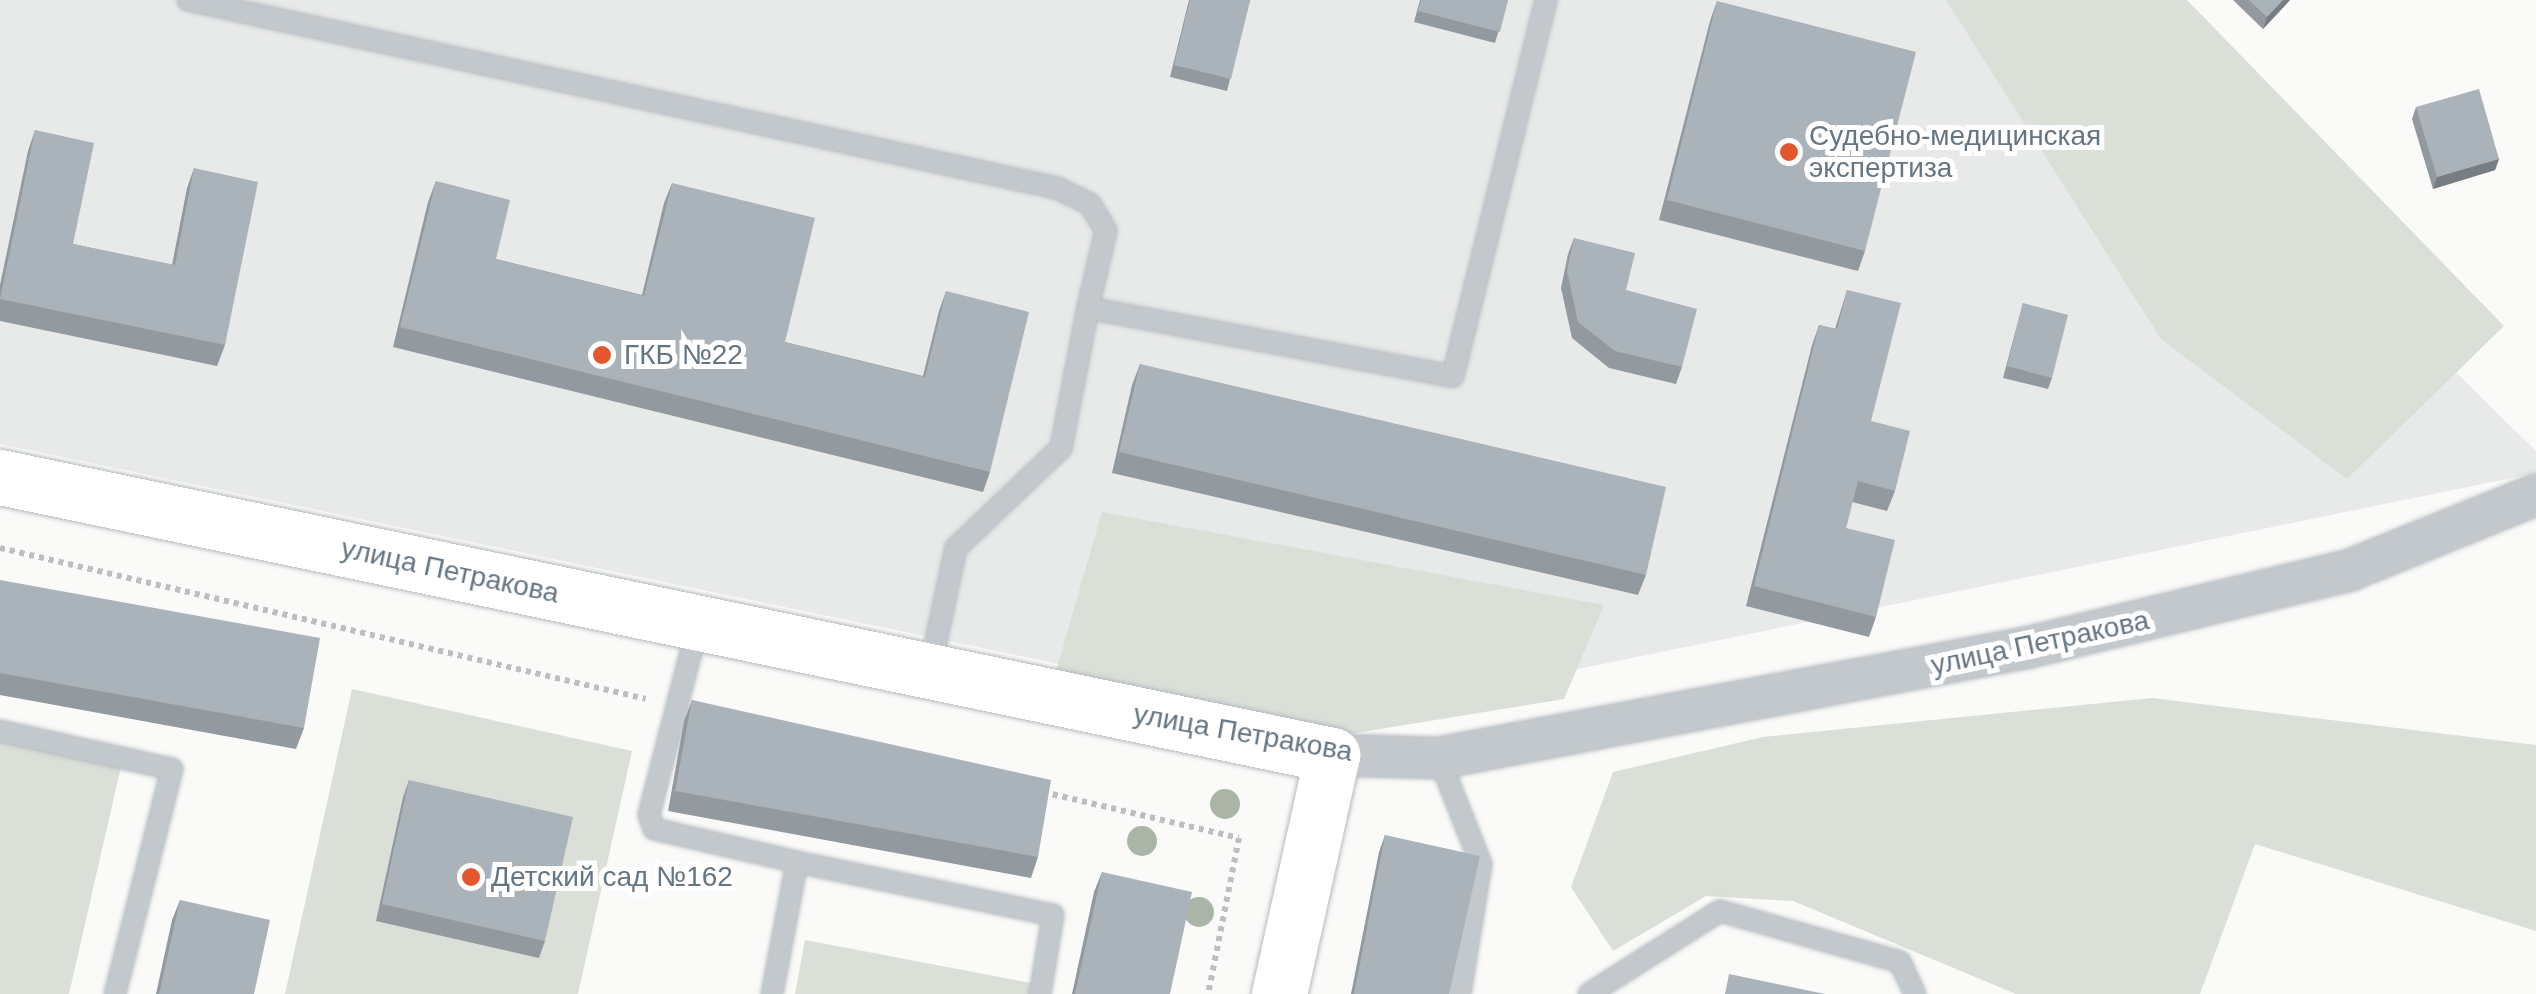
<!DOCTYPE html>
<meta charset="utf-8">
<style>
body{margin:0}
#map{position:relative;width:2536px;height:994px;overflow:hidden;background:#fafaf8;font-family:Helvetica,sans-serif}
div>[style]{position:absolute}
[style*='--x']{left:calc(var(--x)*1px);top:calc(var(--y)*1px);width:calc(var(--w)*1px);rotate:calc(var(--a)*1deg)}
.built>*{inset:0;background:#e8e9e9}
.green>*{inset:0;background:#dadfd7}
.path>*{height:6px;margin-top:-3px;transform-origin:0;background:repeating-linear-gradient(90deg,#bbbfc2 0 5px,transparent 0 10px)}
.roads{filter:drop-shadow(0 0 2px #b3babf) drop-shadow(0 0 2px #b3babf)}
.lane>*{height:20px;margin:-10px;padding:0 10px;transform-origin:10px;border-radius:10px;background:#c3c8cc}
.street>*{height:40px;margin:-20px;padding:0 20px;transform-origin:20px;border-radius:20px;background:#c3c8cc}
.secondary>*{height:55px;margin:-27.5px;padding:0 27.5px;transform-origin:27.5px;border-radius:27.5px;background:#fff}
.trees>*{width:30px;height:30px;margin:-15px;border-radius:50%;background:#aab4a7}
.wall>*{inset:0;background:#929a9f}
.shaded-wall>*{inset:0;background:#777d82}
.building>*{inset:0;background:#aab3b9}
.dots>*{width:28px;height:28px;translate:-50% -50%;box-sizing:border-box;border:5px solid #fff;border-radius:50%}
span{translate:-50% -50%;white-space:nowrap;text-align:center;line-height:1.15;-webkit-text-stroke:10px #fff;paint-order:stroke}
.poi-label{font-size:28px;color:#657683}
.left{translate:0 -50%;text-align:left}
.street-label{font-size:28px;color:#657683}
</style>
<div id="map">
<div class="built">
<i style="clip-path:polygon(0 0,2076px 0,2536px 451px,2536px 473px,1329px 720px,0 444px)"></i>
</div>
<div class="green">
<i style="clip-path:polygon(1946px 0,2187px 0,2504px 326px,2347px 479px,2161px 339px)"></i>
<i style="clip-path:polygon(1102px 512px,1604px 605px,1564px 699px,1337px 736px,1056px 671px)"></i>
<i style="clip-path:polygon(352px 689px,632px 751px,578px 994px,285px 994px)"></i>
<i style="clip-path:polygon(2152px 698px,2536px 745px,2536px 931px,2255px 844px,2200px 994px,2016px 994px,1793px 901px,1706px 896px,1613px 951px,1571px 887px,1613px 772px,1763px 737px)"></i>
<i style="clip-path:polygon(0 734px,122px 762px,69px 994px,0 994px)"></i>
<i style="clip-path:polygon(805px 940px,1041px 985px,1039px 994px,795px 994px)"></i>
</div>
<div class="path">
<i style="--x:0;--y:548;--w:663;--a:13.16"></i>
<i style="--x:1043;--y:792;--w:201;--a:13.2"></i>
<i style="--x:1239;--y:838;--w:159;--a:101.2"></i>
</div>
<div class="roads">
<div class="lane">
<i style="--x:188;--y:0;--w:889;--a:12.21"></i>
<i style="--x:1057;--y:188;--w:37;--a:26"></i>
<i style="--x:1090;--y:204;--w:31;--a:59"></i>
<i style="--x:1106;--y:231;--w:79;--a:103.2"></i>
<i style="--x:1088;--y:308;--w:371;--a:10.6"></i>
<i style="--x:1453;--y:376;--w:387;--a:-76.1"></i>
<i style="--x:698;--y:625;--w:196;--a:104.5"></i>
<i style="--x:649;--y:815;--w:15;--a:70"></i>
<i style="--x:654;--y:829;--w:147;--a:13"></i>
<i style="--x:930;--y:669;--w:124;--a:-77.9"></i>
<i style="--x:956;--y:548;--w:145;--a:-43.6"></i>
<i style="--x:1061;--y:448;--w:143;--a:-79.1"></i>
<i style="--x:0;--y:731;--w:176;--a:12.5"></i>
<i style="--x:172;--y:769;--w:232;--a:104.2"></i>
<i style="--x:1439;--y:758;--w:114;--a:68.4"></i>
<i style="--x:1481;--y:864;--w:132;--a:99.2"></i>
<i style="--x:772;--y:994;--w:134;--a:-79.3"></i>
<i style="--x:797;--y:862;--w:261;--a:11.7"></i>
<i style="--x:1053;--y:915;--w:80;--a:99.3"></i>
<i style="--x:1589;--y:994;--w:155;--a:-32.4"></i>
<i style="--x:1720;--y:911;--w:187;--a:15.8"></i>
<i style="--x:1900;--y:962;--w:35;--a:65"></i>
</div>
<div class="street">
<i style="--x:1332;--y:755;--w:107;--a:1.6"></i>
<i style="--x:1439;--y:758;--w:601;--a:-10.64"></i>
<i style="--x:2030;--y:647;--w:329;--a:-13.5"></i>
<i style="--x:2350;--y:570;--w:201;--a:-22"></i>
</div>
<div class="secondary">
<i style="--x:0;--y:477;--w:1361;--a:11.79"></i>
<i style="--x:1332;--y:755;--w:245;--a:102.5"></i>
</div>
</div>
<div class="trees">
<i style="left:1225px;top:804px"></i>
<i style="left:1142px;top:841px"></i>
<i style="left:1199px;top:912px"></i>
</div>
<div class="wall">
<i style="clip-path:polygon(1189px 0,1250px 0,1227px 91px,1170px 77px)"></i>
<i style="clip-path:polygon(1420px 0,1508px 0,1495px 43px,1414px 22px)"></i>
<i style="clip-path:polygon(2233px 0,2290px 0,2263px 29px)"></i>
<i style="clip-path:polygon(1717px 1px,1865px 251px,1858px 271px,1659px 220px,1710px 21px)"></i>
<i style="clip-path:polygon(2416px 107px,2499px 159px,2495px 170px,2433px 189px,2412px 119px)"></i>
<i style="clip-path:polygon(35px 130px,73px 244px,172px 265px,187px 188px,194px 168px,225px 345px,217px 366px,0 321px,0 285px,28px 151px)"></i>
<i style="clip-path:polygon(436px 181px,496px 259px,642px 295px,664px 203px,672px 183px,785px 342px,923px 376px,939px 311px,946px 291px,990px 472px,983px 492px,393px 347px,428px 202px)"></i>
<i style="clip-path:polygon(1574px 238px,1626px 290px,1682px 367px,1676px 384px,1609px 368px,1572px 338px,1561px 288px,1568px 254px)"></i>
<i style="clip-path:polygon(1847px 290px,1871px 421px,1895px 491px,1887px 511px,1852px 502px,1846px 528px,1876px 617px,1869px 637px,1746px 606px,1812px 345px,1819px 325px,1835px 329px)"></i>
<i style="clip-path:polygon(2023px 303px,2052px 378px,2048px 389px,2003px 378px)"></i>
<i style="clip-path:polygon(1140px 364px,1646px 575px,1638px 595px,1112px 473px,1132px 385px)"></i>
<i style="clip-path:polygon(0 580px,304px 728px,296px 749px,0 695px)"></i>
<i style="clip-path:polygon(692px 700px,1038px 857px,1031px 878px,668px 811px,684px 721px)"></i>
<i style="clip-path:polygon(409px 780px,545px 941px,539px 958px,376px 921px,403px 797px)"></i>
<i style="clip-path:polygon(1385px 835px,1449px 994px,1351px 994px,1379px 852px)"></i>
<i style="clip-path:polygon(1102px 872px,1170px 994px,1072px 994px,1094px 892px)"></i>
<i style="clip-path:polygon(180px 900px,254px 994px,156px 994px,172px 920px)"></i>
</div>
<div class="shaded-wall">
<i style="clip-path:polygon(2283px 0,2290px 0,2263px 29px,2267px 17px)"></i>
<i style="clip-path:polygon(2499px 159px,2495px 170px,2433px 189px,2437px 177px)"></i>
</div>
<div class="building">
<i style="clip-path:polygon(1190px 0,1250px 0,1231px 79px,1174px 65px)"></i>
<i style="clip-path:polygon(1421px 0,1508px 0,1500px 32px,1418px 11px)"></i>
<i style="clip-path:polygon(2249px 0,2283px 0,2267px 17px)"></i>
<i style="clip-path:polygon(1717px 1px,1916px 52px,1865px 251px,1667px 200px)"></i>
<i style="clip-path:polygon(2479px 89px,2499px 159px,2437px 177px,2416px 107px)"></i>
<i style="clip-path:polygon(35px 130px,94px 143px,73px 244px,175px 265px,194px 168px,258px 182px,225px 345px,0 299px)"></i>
<i style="clip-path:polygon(436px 181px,510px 200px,496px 259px,644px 296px,672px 183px,815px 218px,785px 342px,925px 377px,946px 291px,1029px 312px,990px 472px,400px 327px)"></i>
<i style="clip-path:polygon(1574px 238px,1635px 253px,1626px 290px,1697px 309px,1682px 367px,1615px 351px,1578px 322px,1567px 271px)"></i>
<i style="clip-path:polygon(1847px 290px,1901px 303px,1871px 421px,1910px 431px,1895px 491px,1858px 481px,1846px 528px,1895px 540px,1876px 617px,1754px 586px,1819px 325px,1837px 329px)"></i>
<i style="clip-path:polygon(2023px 303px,2068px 315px,2052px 378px,2007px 366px)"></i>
<i style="clip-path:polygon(1140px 364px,1666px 487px,1646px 575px,1119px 452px)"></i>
<i style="clip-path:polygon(0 580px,320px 638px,304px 728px,0 673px)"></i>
<i style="clip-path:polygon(692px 700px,1051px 780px,1038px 857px,675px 791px)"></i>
<i style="clip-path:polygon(409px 780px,573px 817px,545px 941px,382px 904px)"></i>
<i style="clip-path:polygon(1385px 835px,1480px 856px,1449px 994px,1354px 994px)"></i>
<i style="clip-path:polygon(1102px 872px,1192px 892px,1170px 994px,1075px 994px)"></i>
<i style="clip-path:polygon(180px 900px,270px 920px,254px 994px,159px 994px)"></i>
<i style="clip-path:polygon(1729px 974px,1825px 994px,1725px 994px)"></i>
</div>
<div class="dots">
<i style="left:1789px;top:152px;background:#e4572e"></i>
<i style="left:602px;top:355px;background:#e4572e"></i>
<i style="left:471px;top:877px;background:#e4572e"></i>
</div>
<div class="poi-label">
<span class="left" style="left:1809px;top:152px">Судебно-медицинская<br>экспертиза</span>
<span class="left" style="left:624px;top:355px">ГКБ №22</span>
<span class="left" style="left:491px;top:877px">Детский сад №162</span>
</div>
<div class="street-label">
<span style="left:450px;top:571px;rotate:12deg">улица Петракова</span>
<span style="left:2040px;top:643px;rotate:-12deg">улица Петракова</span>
<span style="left:1243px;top:733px;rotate:10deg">улица Петракова</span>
</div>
</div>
